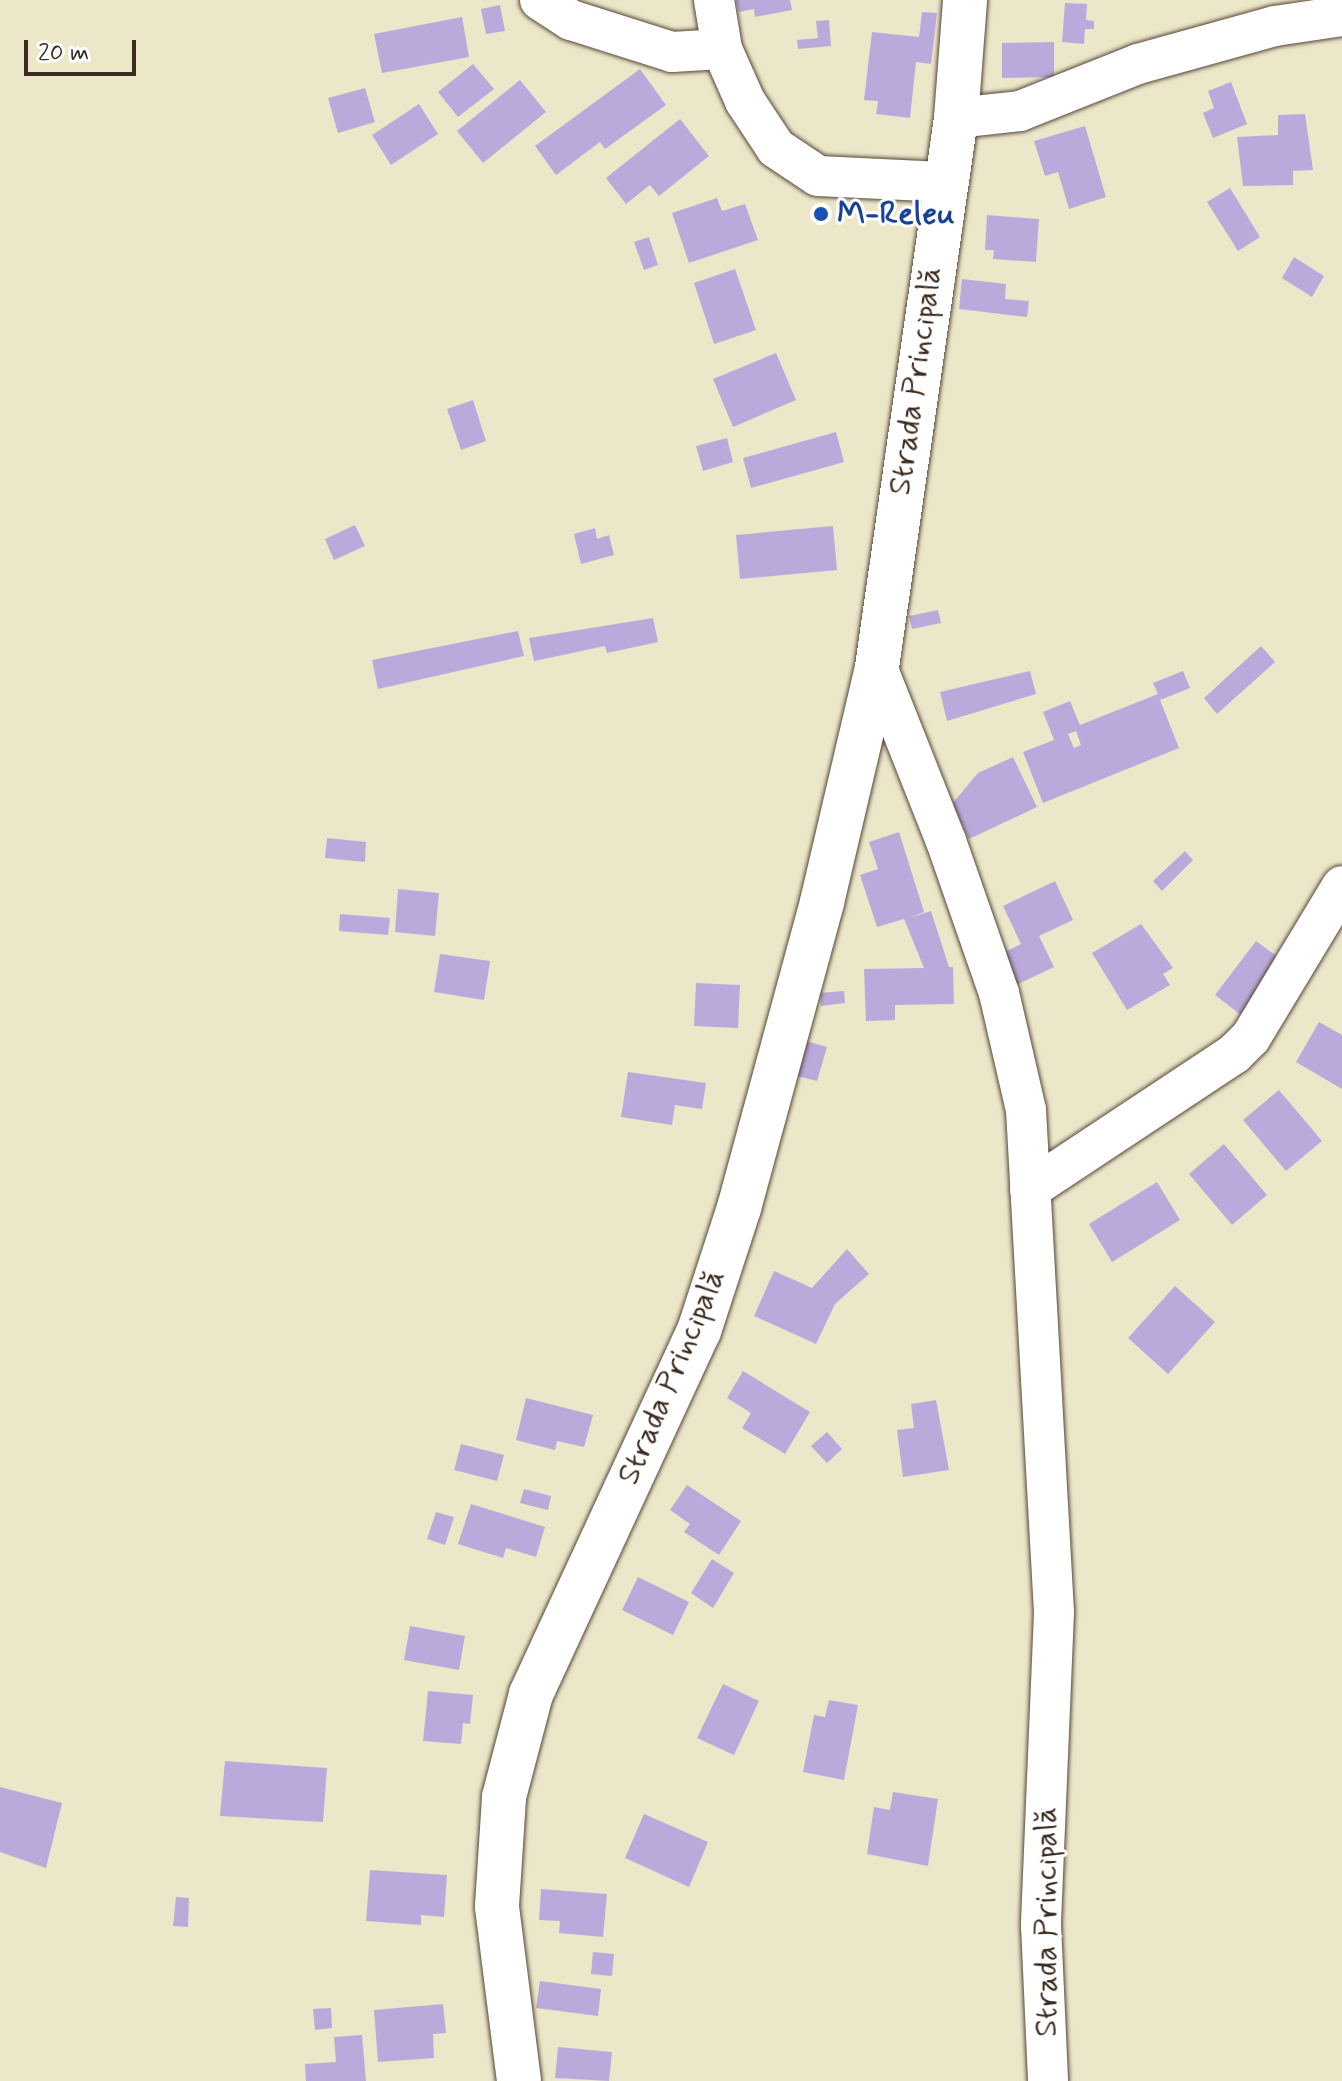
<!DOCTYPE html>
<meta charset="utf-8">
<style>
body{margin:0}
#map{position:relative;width:1342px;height:2081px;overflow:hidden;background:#ede7ca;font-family:Mynerve,sans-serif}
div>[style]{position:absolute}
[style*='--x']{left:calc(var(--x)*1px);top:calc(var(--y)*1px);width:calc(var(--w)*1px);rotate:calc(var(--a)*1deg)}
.building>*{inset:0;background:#bca9dc}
.roads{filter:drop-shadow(0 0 2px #564638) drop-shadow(0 0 2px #564638)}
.street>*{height:40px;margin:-20px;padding:0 20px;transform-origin:20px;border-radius:20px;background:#fff}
.secondary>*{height:44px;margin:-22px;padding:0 22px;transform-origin:22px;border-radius:22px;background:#fff}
.dots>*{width:22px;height:22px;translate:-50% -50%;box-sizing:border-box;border:4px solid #fff;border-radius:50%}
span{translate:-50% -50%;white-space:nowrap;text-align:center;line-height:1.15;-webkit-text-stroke:6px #fff;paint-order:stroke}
.transit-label{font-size:32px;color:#164399;font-weight:700}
.left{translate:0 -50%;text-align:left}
.street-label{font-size:32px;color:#3b2a1e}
.scale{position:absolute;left:24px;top:40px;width:112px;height:36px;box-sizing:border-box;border:4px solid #3b2a1e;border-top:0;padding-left:10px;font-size:24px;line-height:28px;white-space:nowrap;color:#3b2a1e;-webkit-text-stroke:6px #fff;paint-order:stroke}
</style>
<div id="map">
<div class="building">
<i style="clip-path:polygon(736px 0,790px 0,792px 10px,755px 17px,754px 9px,739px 12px)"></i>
<i style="clip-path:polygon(1065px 3px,1087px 4px,1086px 20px,1094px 21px,1094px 29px,1085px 29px,1084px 44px,1062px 42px)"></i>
<i style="clip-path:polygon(500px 5px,505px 31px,486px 34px,481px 9px)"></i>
<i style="clip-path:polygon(922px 12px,937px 13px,931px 64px,916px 62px,910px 118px,876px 114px,878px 101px,864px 100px,872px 32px,919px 37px)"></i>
<i style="clip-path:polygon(462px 17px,469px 57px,382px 73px,374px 34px)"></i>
<i style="clip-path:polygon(829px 20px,831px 46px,798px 49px,797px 40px,818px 38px,816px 21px)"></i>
<i style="clip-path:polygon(1054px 42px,1054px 77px,1002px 78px,1002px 43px)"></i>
<i style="clip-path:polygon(473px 64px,494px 89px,458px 117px,438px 92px)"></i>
<i style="clip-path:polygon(640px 69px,666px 105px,605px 149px,600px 142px,556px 175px,535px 146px)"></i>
<i style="clip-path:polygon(520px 80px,546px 112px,483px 163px,457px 131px)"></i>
<i style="clip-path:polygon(1231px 82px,1247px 124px,1213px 138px,1203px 113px,1214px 108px,1208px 91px)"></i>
<i style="clip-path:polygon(365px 88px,375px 122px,338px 133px,328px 98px)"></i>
<i style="clip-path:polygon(419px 104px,438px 134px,391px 165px,372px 135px)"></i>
<i style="clip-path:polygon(1305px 114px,1313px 170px,1293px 171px,1293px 185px,1243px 186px,1237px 137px,1278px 135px,1278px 115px)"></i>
<i style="clip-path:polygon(680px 119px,709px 156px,659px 196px,650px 185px,626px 204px,606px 178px)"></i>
<i style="clip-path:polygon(1085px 126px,1106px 197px,1069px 209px,1058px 172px,1045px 176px,1034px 141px)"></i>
<i style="clip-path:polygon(1230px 188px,1260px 237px,1238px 251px,1207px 202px)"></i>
<i style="clip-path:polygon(717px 198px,722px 211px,745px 204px,758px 240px,689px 263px,672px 213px)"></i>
<i style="clip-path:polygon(987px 215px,1039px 219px,1036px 262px,993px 259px,994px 250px,985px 250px)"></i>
<i style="clip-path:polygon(649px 237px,658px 265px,644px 270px,634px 242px)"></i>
<i style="clip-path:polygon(1294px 257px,1324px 276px,1312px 297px,1282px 278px)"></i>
<i style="clip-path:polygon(735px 269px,756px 330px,714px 344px,694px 283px)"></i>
<i style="clip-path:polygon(962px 279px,1006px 284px,1005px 299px,1029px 301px,1027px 317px,959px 309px)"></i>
<i style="clip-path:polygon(776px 353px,796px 400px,733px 427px,713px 379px)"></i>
<i style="clip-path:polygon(473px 400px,486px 441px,461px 450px,447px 409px)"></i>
<i style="clip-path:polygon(836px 432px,844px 462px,751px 488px,743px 458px)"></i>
<i style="clip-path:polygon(727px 438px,733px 462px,703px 471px,696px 446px)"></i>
<i style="clip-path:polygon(355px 525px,365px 546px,334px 560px,325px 539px)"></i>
<i style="clip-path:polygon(833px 526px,837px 570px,740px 579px,736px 535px)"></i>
<i style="clip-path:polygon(595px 528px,597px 539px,609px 535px,614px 555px,581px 564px,574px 534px)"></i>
<i style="clip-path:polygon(938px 610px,941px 623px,912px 629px,909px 616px)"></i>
<i style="clip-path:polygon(653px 618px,658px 642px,607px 653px,605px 646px,534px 661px,529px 638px)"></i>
<i style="clip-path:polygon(518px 631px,524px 656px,378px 689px,372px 660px)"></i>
<i style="clip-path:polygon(1261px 646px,1275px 662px,1217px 714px,1204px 698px)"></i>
<i style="clip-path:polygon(1030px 671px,1036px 694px,947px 721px,940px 692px)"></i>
<i style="clip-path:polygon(evenodd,1183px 671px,1190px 688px,1160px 700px,1179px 748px,1043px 803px,1023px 752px,1054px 740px,1043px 712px,1070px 701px,1080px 725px,1158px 694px,1153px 683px,1183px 671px,1076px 731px,1081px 745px,1074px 748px,1068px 734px,1076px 731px)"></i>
<i style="clip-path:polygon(1013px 757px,1037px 807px,969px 839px,952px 804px,978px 773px)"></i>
<i style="clip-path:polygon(899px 832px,924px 912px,909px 918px,931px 911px,949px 967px,953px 967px,954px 1004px,895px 1005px,895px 1020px,866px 1021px,864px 969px,924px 968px,904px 919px,877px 927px,860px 875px,878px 869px,869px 842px)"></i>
<i style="clip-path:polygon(327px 838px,366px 842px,365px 862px,325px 858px)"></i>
<i style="clip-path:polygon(1185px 851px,1193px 860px,1162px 891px,1153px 881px)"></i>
<i style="clip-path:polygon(1055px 881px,1073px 920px,1039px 936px,1054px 967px,1012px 987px,997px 956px,1021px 944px,1003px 906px)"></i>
<i style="clip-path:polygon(398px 889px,439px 893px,435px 936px,395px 932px)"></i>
<i style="clip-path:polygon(340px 914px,390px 918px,388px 935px,339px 931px)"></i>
<i style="clip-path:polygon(1141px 924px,1173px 968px,1163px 974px,1170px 985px,1127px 1010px,1092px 953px)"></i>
<i style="clip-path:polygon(1256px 941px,1283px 961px,1241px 1015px,1215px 995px)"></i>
<i style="clip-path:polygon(440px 954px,490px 961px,484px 1000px,434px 992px)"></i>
<i style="clip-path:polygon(696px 983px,740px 985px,738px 1028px,694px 1026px)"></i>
<i style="clip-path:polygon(844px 991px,845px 1003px,821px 1006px,820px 993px)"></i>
<i style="clip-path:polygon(1319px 1022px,1342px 1035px,1342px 1089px,1296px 1062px)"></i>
<i style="clip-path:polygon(803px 1040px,827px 1047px,817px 1081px,793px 1075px)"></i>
<i style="clip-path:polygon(628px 1072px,706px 1083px,702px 1109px,675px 1105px,672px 1125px,621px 1117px)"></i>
<i style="clip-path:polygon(1279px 1090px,1322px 1141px,1286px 1171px,1243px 1120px)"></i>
<i style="clip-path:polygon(1224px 1144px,1267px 1195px,1232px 1225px,1189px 1174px)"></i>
<i style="clip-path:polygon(1157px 1182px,1180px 1220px,1112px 1262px,1089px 1224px)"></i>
<i style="clip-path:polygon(847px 1249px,869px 1274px,835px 1304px,816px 1344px,754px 1316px,774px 1271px,812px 1288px)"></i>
<i style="clip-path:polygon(1175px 1286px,1215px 1322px,1168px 1374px,1128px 1338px)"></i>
<i style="clip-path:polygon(743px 1371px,810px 1412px,785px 1454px,742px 1428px,751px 1413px,727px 1398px)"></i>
<i style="clip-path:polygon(526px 1398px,593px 1415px,584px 1447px,557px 1441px,555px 1450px,516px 1440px)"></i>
<i style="clip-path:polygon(936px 1400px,949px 1470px,903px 1477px,897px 1430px,914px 1428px,911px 1404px)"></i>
<i style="clip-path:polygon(827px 1432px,842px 1449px,827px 1463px,811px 1446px)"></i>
<i style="clip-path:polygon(461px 1444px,504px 1455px,497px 1481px,454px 1470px)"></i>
<i style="clip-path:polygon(687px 1485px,741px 1521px,719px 1555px,684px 1532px,690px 1524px,670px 1510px)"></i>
<i style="clip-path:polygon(524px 1489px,551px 1496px,548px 1510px,520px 1503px)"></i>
<i style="clip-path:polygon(471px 1504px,545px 1527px,536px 1557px,506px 1548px,503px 1558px,458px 1544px)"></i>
<i style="clip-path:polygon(436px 1512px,454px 1517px,445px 1545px,427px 1539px)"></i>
<i style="clip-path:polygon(712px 1559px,734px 1573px,713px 1608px,691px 1593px)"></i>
<i style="clip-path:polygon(638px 1577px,689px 1602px,673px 1635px,622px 1610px)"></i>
<i style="clip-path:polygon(410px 1626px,465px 1636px,459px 1670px,404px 1660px)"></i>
<i style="clip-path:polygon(723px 1684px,759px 1701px,734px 1755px,697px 1738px)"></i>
<i style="clip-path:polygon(428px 1691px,473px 1695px,470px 1724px,463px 1723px,461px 1744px,423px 1741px)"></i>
<i style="clip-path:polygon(829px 1700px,858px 1705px,844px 1780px,803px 1772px,814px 1715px,825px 1717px)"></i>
<i style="clip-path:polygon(225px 1761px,327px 1768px,323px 1822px,220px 1816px)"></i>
<i style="clip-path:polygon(0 1787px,62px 1803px,46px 1868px,0 1852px)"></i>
<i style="clip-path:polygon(893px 1792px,938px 1799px,928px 1866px,867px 1854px,874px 1807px,890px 1810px)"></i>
<i style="clip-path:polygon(644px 1814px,708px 1842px,689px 1887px,625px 1858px)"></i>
<i style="clip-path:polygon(370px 1870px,447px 1875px,444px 1917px,421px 1915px,421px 1925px,366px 1921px)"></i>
<i style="clip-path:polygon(541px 1889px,607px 1894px,603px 1937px,559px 1933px,560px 1921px,539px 1920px)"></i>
<i style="clip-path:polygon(176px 1897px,189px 1898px,188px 1927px,173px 1926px)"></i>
<i style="clip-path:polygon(593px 1952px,614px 1954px,612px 1976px,591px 1974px)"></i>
<i style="clip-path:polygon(540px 1981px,601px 1989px,598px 2016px,536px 2008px)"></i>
<i style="clip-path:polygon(443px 2004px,446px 2033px,433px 2034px,434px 2058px,378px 2062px,374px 2010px)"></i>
<i style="clip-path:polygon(331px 2008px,332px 2028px,315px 2030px,313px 2009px)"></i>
<i style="clip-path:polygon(362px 2035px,366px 2081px,306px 2081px,305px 2064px,336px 2062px,334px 2037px)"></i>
<i style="clip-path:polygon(558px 2047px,612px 2052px,609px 2081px,555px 2078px)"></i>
</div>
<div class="roads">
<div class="street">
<i style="--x:540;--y:0;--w:37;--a:33"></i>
<i style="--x:571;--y:20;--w:106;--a:17.6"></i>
<i style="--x:672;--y:52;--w:50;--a:-3.4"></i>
<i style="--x:714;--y:0;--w:50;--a:80.7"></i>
<i style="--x:722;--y:49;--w:57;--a:66.1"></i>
<i style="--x:745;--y:101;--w:56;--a:56.6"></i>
<i style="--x:776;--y:148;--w:50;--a:33.7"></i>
<i style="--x:818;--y:176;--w:125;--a:2.7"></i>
<i style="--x:956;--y:118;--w:64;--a:-6.2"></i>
<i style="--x:1020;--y:111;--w:127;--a:-21.7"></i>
<i style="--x:1138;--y:64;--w:142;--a:-15.5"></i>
<i style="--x:1275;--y:26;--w:68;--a:-8.5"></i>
<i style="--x:877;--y:667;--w:187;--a:68.4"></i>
<i style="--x:946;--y:841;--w:161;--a:70.8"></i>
<i style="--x:999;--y:993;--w:120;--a:77"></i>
<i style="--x:1026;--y:1110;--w:503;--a:86.81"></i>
<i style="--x:1054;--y:1612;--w:313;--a:92.4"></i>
<i style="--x:1041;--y:1925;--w:156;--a:87.4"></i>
<i style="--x:1030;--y:1189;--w:245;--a:-33.5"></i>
<i style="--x:1234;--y:1054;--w:24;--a:-45"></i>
<i style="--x:1251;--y:1037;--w:176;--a:-58.9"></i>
</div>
<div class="secondary">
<i style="--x:519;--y:2081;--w:176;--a:-97.2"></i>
<i style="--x:497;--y:1906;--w:109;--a:-86.3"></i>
<i style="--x:504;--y:1797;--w:106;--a:-75.3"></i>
<i style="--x:531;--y:1694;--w:400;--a:-65.2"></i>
<i style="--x:699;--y:1331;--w:129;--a:-72"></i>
<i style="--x:739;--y:1208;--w:317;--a:-74.8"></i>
<i style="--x:822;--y:902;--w:241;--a:-76.8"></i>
<i style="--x:877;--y:667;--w:555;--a:-81.81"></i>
<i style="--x:956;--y:118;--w:118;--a:-85.6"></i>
</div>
</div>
<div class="dots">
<i style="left:821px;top:214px;background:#1a4fb4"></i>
</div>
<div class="transit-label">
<span class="left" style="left:837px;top:214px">M-Releu</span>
</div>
<div class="street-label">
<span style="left:916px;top:381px;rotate:-82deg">Strada Principală</span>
<span style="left:672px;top:1377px;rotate:-67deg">Strada Principală</span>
<span style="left:1047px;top:1922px;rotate:-90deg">Strada Principală</span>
</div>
<div class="scale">20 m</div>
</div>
